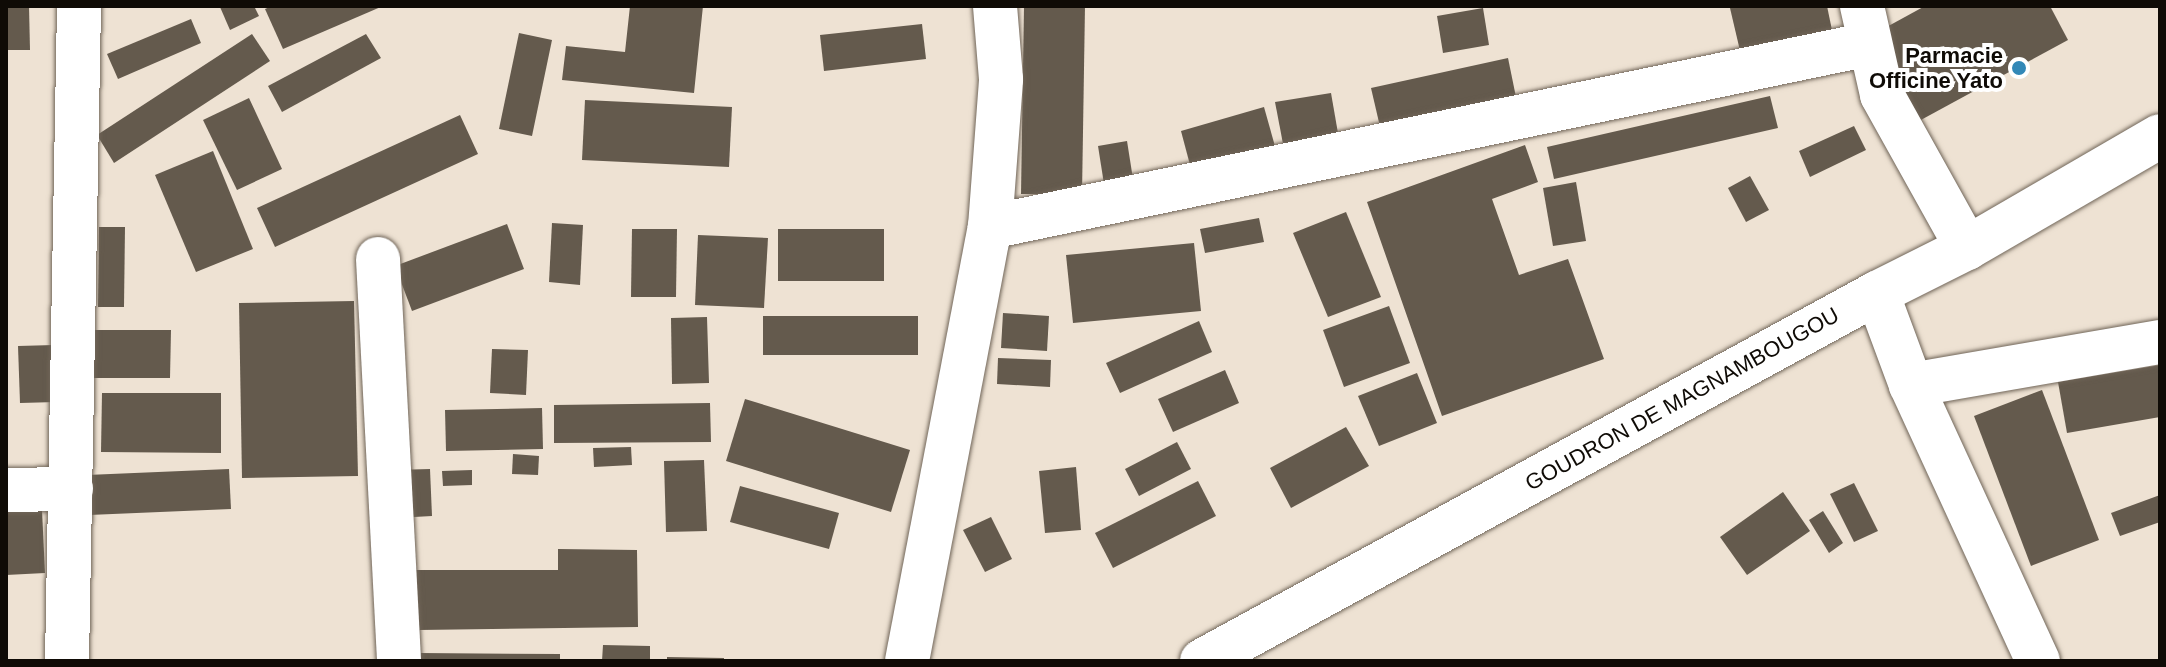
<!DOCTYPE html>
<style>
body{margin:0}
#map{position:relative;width:2166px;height:667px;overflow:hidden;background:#eee2d3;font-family:Arial,sans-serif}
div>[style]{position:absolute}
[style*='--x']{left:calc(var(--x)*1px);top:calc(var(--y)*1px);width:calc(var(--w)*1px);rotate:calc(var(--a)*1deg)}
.building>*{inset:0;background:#645a4d}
.roads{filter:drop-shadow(0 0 2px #706558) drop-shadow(0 0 2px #706558)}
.street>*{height:44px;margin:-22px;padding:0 22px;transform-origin:22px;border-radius:22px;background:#fff}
.dots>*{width:22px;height:22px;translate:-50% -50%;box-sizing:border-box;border:4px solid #fff;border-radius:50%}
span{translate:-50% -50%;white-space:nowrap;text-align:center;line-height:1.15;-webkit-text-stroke:8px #fff;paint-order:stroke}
.poi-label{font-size:22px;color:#0f0b06;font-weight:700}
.right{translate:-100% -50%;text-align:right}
.street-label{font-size:22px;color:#0f0b06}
.frame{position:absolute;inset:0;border:8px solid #0f0b06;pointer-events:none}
</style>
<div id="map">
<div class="building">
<i style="clip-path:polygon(6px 6px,29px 6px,30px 50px,6px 50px)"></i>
<i style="clip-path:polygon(222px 6px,254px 6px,259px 16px,230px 30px,220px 7px)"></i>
<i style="clip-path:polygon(272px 6px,383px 6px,283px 49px,265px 9px)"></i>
<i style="clip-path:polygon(630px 6px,703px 6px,694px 93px,562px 80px,566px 46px,625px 52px)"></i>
<i style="clip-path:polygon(1024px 6px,1085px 6px,1082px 194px,1021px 194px)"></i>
<i style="clip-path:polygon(1740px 6px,1827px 6px,1833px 35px,1741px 55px,1730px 8px)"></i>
<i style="clip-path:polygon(1925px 6px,2050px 6px,2068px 40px,1919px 121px,1872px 35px)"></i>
<i style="clip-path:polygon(1483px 8px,1489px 45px,1443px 53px,1437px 16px)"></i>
<i style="clip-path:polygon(191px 19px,201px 43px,118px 79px,107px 54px)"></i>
<i style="clip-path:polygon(922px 24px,926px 59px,824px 71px,820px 35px)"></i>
<i style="clip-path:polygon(519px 33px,552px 40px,532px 136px,499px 129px)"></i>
<i style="clip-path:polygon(252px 34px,270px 61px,114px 163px,97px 135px)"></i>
<i style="clip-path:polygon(366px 34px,381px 58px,282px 112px,268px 86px)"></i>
<i style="clip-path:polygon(1508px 58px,1517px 102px,1381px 131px,1371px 88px)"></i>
<i style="clip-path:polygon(1331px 93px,1339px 139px,1284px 149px,1275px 102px)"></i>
<i style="clip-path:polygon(1770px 96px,1778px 128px,1554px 179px,1547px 147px)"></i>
<i style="clip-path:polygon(249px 98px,282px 169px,237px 190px,203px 120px)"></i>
<i style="clip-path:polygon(585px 100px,732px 107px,729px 167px,582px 160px)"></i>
<i style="clip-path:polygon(1264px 107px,1278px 157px,1194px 180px,1181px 131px)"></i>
<i style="clip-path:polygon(460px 115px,478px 154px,275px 247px,257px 208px)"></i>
<i style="clip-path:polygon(1854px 126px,1866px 150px,1810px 177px,1799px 151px)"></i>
<i style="clip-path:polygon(1127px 141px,1133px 179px,1104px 184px,1098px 146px)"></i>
<i style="clip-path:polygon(1525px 145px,1538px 182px,1492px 199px,1519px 275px,1568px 259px,1604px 359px,1442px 416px,1367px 202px)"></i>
<i style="clip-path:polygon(213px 151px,253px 249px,196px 272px,155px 175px)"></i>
<i style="clip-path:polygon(1750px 176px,1769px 210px,1746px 222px,1728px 188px)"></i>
<i style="clip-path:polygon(1576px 182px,1586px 241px,1553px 246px,1543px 188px)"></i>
<i style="clip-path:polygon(1346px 212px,1381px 297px,1328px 317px,1293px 233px)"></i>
<i style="clip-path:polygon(1259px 218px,1264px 242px,1205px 253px,1200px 229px)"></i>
<i style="clip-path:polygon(552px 223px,583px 225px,580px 285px,549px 282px)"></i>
<i style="clip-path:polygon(507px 224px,524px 269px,412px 311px,395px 266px)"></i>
<i style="clip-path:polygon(99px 227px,125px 227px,124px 307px,98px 307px)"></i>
<i style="clip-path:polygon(632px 229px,677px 229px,676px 297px,631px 297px)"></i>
<i style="clip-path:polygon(778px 229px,884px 229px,884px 281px,778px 281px)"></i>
<i style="clip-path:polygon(698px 235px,768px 238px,764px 308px,695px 305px)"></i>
<i style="clip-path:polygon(1194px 243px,1201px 311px,1073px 323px,1066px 255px)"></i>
<i style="clip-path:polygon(354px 301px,358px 476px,242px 478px,239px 303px)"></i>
<i style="clip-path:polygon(1389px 306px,1410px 363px,1344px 387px,1323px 330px)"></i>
<i style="clip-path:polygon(1003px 313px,1049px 316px,1047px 351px,1001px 348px)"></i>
<i style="clip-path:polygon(763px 316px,918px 316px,918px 355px,763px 355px)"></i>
<i style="clip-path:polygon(707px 317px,709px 383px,672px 384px,671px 318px)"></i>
<i style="clip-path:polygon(1199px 321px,1212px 352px,1120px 393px,1106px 363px)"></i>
<i style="clip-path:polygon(82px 330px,171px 330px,170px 378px,81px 378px)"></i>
<i style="clip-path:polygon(54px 345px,56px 402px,20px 403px,18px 346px)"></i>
<i style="clip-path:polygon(492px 349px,528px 350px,526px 395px,490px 393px)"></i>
<i style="clip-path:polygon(998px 358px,1051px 360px,1050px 387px,997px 384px)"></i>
<i style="clip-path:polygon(2160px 365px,2160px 417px,2067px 433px,2058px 382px)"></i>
<i style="clip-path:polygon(1225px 370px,1239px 403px,1173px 432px,1158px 399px)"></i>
<i style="clip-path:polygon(1417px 373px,1437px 423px,1379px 446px,1358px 396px)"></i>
<i style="clip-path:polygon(2042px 390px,2099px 540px,2031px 566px,1974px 416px)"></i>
<i style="clip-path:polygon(102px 393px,221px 393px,221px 453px,101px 452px)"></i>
<i style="clip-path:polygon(745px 399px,910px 450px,891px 512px,726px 461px)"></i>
<i style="clip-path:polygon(710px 403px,711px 442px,554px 443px,554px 405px)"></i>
<i style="clip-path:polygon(542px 408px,543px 449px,446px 451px,445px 410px)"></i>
<i style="clip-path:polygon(1346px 427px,1369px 466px,1291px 508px,1270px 468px)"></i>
<i style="clip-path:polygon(1177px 442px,1191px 469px,1139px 496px,1125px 469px)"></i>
<i style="clip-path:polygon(631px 447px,632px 465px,594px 467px,593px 448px)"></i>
<i style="clip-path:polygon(513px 454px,539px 456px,538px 475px,512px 474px)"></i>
<i style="clip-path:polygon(704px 460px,707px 531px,666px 532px,664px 461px)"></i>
<i style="clip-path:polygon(1076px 467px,1081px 530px,1045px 533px,1039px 471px)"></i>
<i style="clip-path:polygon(229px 469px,231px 509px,89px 515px,87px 475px)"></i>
<i style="clip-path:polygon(430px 469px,432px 516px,396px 518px,394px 470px)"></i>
<i style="clip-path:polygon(472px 470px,472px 485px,443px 486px,442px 471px)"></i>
<i style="clip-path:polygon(1198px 481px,1216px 516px,1113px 568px,1095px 533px)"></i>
<i style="clip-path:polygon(1854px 483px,1878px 531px,1854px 542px,1830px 494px)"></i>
<i style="clip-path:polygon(740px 486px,839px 513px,829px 549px,730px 522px)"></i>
<i style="clip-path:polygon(1783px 492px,1810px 531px,1747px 575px,1720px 537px)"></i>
<i style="clip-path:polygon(2160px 495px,2160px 522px,2120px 536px,2111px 513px)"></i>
<i style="clip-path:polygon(42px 510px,45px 573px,6px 575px,6px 511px)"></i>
<i style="clip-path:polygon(1823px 511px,1843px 543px,1829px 553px,1809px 520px)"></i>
<i style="clip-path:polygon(991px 517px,1012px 559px,985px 572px,963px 530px)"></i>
<i style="clip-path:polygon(558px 549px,637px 550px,638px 627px,419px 630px,416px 570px,558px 570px)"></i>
<i style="clip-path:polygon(603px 645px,650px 646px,650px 661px,602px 661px)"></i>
<i style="clip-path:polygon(419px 653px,560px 654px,560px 661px,419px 661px)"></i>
<i style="clip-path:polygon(667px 657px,724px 658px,724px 661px,667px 661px)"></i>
</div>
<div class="roads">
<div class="street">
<i style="--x:1862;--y:6;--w:91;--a:77.3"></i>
<i style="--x:1882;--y:95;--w:175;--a:60.9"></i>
<i style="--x:990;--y:227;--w:898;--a:-11.76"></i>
<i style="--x:378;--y:259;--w:403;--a:87"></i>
<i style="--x:1877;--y:293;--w:98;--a:69.7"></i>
<i style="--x:1911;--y:385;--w:304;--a:65.3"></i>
<i style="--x:1911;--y:385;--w:253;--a:-9.8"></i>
<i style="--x:6;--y:490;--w:65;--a:-0.9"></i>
<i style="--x:67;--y:661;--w:655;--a:-88.95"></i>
<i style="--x:907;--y:661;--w:442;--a:-79.2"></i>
<i style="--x:990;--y:227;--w:148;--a:-85.7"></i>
<i style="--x:1001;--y:79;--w:73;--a:-94.7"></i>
<i style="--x:1202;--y:661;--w:769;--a:-28.6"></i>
<i style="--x:1877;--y:293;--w:101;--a:-26.6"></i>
<i style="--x:1967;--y:248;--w:223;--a:-30.1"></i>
</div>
</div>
<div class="dots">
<i style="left:2019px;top:68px;background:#3288b7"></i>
</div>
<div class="poi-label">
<span class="right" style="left:2003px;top:68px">Parmacie<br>Officine Yato</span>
</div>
<div class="street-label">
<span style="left:1682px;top:399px;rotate:-29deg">GOUDRON DE MAGNAMBOUGOU</span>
</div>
<div class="frame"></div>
</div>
